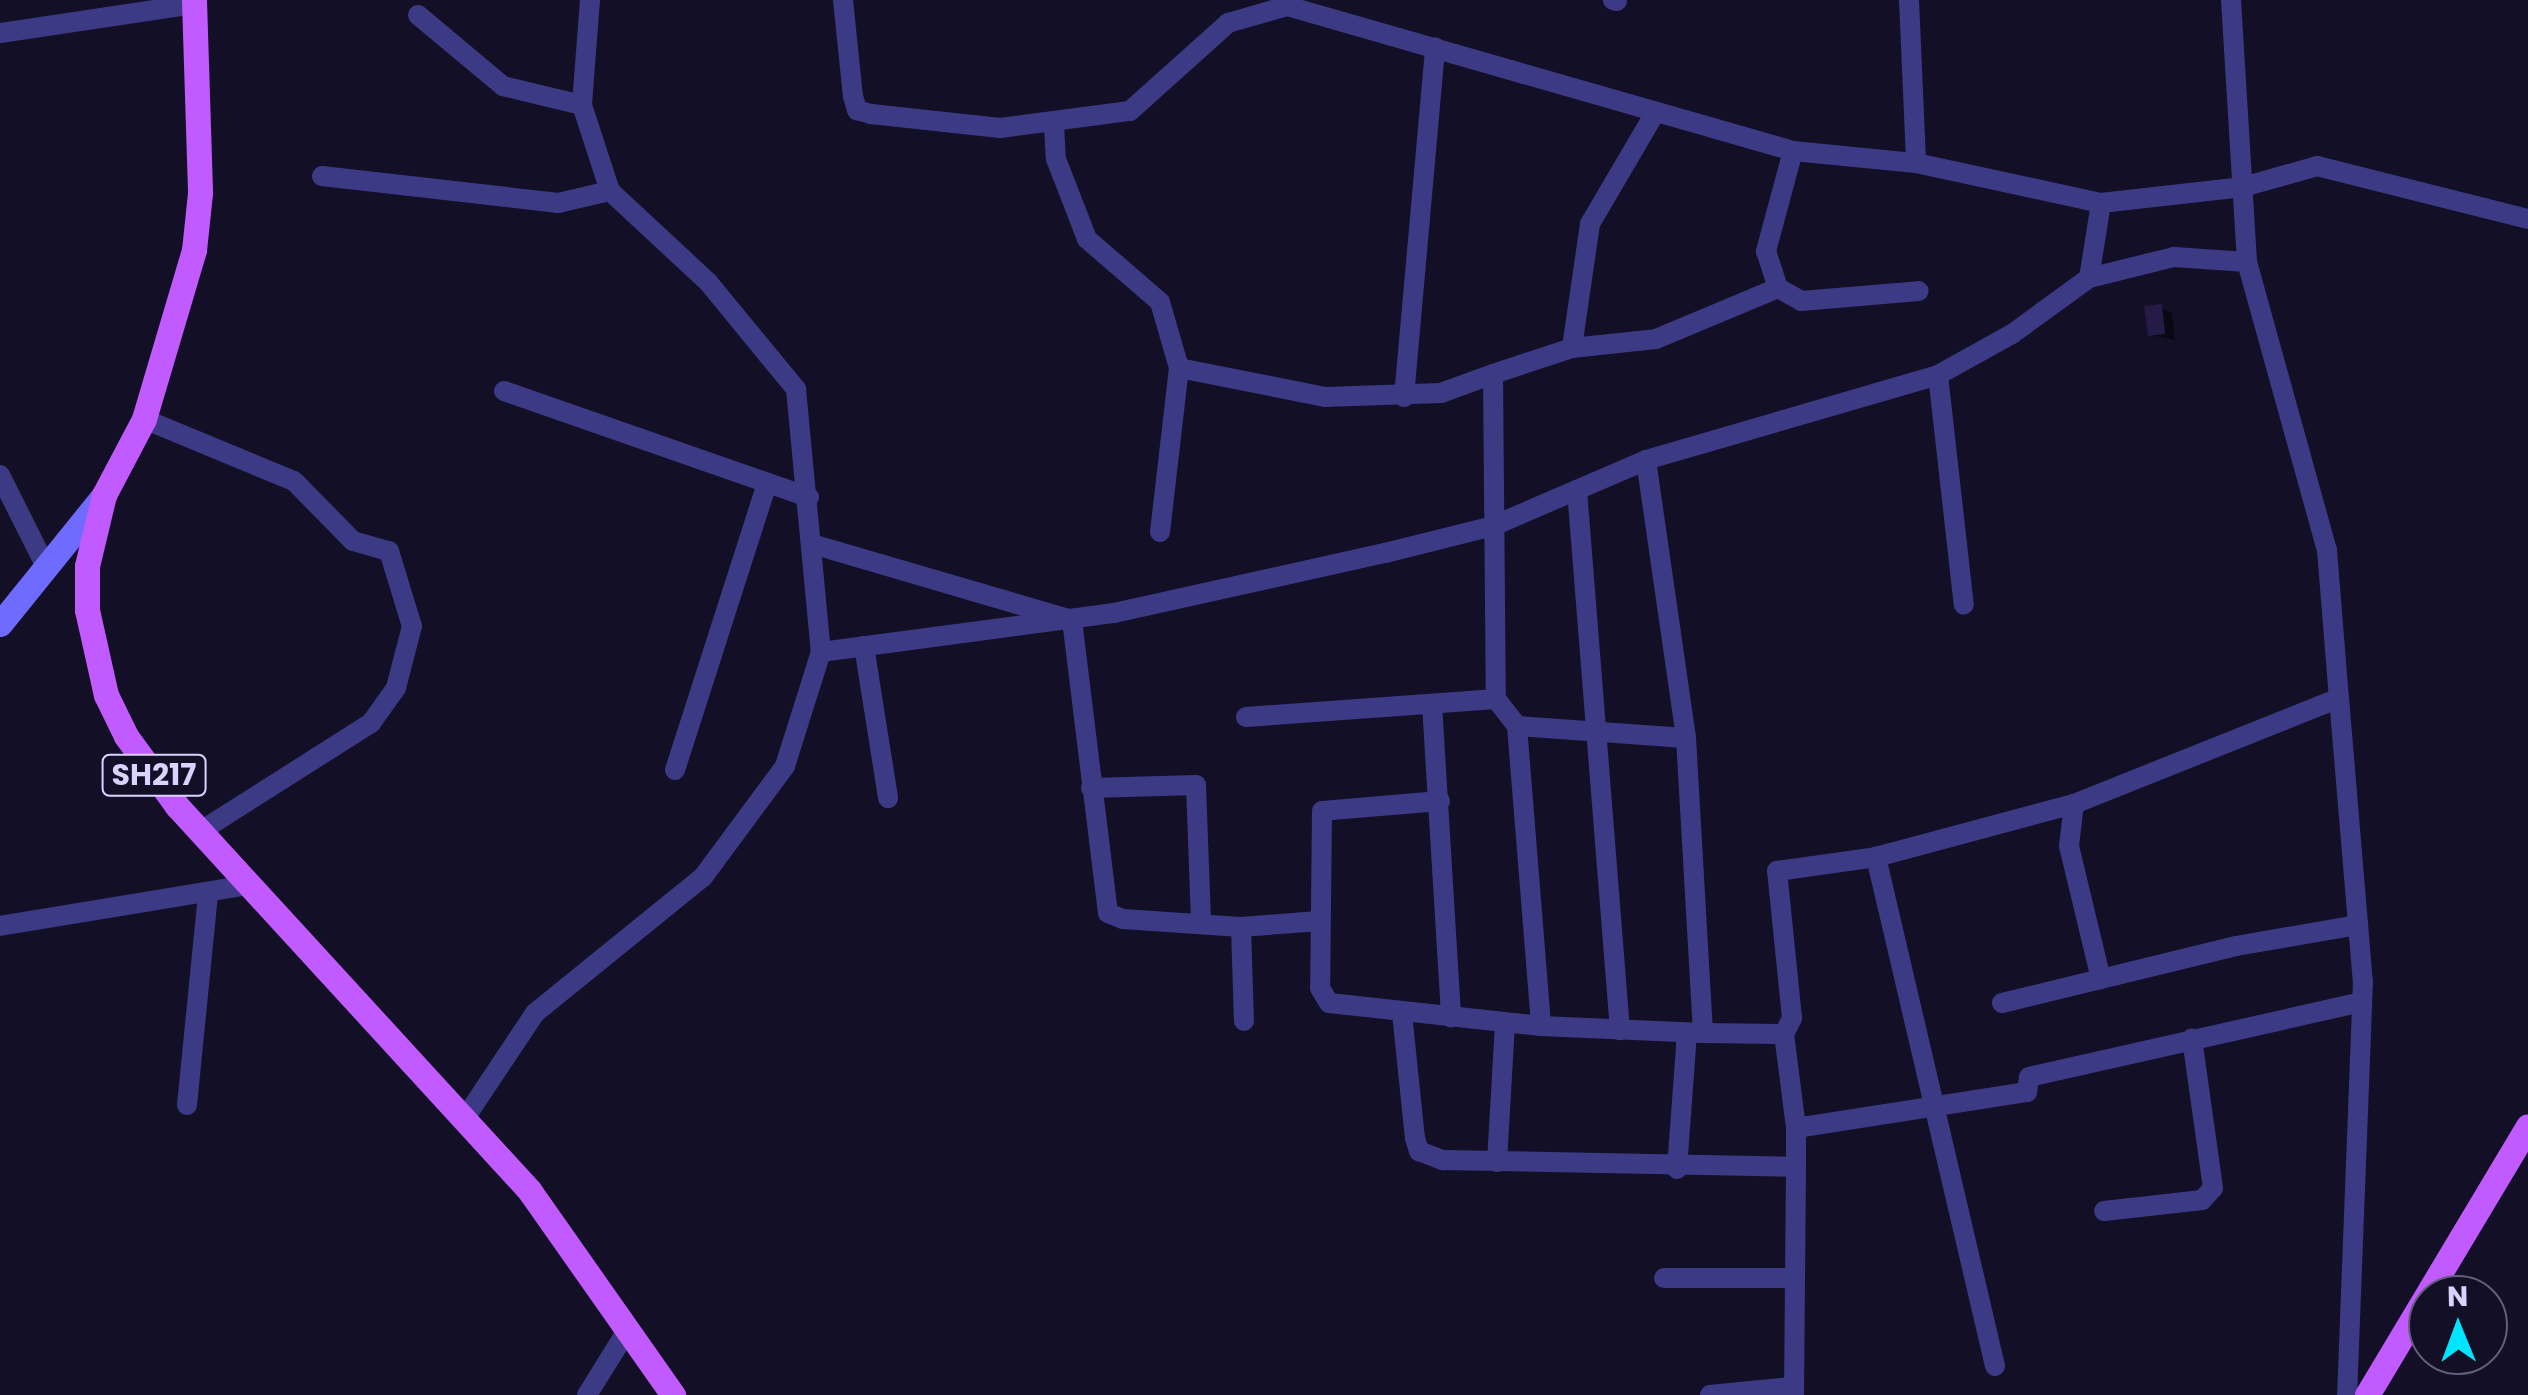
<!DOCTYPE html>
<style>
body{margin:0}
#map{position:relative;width:2528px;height:1395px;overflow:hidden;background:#130f26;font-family:Poppins,sans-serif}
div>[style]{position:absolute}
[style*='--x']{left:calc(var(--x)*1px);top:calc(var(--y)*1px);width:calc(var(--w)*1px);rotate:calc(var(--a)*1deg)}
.shadow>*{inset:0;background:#0007}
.building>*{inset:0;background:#241b47}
.street>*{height:20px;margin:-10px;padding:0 10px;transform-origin:10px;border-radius:10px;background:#3d3a85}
.secondary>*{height:25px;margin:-12.5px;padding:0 12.5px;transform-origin:12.5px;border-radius:12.5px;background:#6f6bff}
.primary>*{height:25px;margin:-12.5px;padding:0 12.5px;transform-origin:12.5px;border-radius:12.5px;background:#c25bff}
span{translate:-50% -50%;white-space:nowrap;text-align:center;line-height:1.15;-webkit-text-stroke:10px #130f26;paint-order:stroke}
.shield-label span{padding:2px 8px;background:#130f26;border:2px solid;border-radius:8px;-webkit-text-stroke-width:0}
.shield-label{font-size:30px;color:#d9d4ff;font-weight:700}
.north{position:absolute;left:2408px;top:1275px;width:100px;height:100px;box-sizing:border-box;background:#130f26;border:2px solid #625e7d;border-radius:50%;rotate:359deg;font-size:28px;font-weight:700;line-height:40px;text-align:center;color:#d9d4ff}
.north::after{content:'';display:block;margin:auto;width:35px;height:45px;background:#00e5ff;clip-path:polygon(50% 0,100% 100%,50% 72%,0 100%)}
</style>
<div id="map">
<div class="shadow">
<i style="clip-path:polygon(2161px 307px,2172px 313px,2175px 340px,2150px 335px)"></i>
</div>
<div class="building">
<i style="clip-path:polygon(2162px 304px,2165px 334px,2148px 336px,2144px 306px)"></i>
</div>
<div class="street">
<i style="--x:590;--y:0;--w:105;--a:94.4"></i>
<i style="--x:582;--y:105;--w:90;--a:72"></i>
<i style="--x:610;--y:191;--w:134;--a:42.9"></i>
<i style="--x:708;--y:282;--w:139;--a:50.6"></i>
<i style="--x:796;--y:389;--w:264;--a:84.6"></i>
<i style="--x:843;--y:0;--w:97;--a:84.1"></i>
<i style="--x:853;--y:96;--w:15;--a:74"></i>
<i style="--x:857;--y:110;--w:15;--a:16"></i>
<i style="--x:871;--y:114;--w:130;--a:6.2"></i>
<i style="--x:1000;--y:128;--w:131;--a:-7.5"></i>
<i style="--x:1130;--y:111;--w:132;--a:-41.9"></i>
<i style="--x:1228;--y:23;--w:61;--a:-16.1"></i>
<i style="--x:1287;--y:6;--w:526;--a:15.99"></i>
<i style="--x:1793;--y:151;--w:124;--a:5.6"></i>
<i style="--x:1916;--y:163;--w:189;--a:12.2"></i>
<i style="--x:2101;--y:203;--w:143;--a:-6.4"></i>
<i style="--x:2243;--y:187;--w:77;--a:-15.8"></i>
<i style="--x:2317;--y:166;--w:218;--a:14.1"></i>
<i style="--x:1613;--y:0;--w:4;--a:14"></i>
<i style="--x:1909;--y:0;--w:163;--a:87.5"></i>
<i style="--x:2231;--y:0;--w:262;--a:86.5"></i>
<i style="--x:2247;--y:262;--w:299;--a:74.5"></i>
<i style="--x:2327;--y:550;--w:148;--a:85.4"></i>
<i style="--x:2339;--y:698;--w:284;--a:85.2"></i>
<i style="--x:2363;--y:981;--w:414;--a:92.2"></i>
<i style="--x:418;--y:15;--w:111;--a:39.9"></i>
<i style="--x:503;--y:86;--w:81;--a:13.5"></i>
<i style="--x:0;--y:33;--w:196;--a:-8.5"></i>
<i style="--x:1655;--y:113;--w:129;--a:120.4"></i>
<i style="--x:1590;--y:224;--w:125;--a:98.3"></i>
<i style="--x:1572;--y:348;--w:83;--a:161.8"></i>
<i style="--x:1493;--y:374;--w:325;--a:89.5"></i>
<i style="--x:1496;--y:699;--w:34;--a:52"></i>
<i style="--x:1517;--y:726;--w:169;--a:4.1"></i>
<i style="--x:1686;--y:738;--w:295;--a:86.7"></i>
<i style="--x:1703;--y:1033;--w:81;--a:0.7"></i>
<i style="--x:1784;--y:1034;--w:95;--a:82.7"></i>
<i style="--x:1796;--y:1128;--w:234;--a:-8.9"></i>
<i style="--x:2027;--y:1092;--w:15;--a:-82"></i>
<i style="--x:2029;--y:1077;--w:341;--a:-12.7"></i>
<i style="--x:1054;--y:125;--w:34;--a:87"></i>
<i style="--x:1056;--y:159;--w:86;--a:68.8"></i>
<i style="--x:1087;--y:239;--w:96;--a:40.8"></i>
<i style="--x:1160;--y:302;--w:69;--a:73.9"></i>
<i style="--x:1179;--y:368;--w:149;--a:11.2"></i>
<i style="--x:1325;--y:397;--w:116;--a:-2"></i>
<i style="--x:1441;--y:393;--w:55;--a:-20.1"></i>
<i style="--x:1793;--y:151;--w:104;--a:105.1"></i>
<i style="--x:1766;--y:251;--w:39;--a:72"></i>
<i style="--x:1778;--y:288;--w:26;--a:29"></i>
<i style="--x:1801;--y:301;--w:118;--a:-4.8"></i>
<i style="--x:322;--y:176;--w:238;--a:6.5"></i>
<i style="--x:558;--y:203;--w:53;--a:-13"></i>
<i style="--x:2089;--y:278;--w:88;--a:-13.9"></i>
<i style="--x:2174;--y:257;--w:73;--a:3.9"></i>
<i style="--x:1572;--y:348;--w:84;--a:-6.1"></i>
<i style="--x:1656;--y:339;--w:132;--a:-22.7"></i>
<i style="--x:1938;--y:375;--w:231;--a:83.6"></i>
<i style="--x:504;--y:391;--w:323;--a:19.2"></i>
<i style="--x:1404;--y:397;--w:351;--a:-84.9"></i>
<i style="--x:144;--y:419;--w:162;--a:22.5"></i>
<i style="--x:294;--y:481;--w:84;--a:45.5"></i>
<i style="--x:353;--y:541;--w:37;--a:16"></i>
<i style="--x:389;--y:551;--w:78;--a:73"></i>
<i style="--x:412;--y:626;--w:64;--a:104.5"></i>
<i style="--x:396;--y:688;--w:43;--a:125.5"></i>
<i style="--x:371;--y:723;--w:201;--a:147.6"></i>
<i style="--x:1646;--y:460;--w:281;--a:81.8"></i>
<i style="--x:0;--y:475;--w:105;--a:63.4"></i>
<i style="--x:1577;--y:490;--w:542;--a:85.45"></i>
<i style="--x:1160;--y:532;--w:165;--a:-83.4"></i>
<i style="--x:812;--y:544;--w:271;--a:16.3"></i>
<i style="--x:1072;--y:620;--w:295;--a:83"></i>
<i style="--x:1108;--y:913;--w:16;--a:22"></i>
<i style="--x:1123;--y:919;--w:118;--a:3.9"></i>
<i style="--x:1241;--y:927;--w:78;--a:-4.4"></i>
<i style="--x:864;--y:646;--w:154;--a:81"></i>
<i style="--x:1432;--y:704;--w:314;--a:86.5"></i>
<i style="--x:1246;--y:717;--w:251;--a:-4.1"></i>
<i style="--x:1517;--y:726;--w:301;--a:85.4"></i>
<i style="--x:675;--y:770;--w:301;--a:-72.2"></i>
<i style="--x:1091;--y:788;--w:105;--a:-1.6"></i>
<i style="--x:1196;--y:785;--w:139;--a:87.9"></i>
<i style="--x:1440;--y:801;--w:118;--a:175.2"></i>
<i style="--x:1322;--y:811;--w:177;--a:90.6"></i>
<i style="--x:1320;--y:988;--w:17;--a:59"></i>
<i style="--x:1329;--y:1003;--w:213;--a:6.2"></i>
<i style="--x:1541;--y:1026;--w:162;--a:2.5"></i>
<i style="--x:2074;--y:804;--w:42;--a:96.8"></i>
<i style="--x:2069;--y:846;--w:137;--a:76.5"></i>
<i style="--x:0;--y:926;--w:252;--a:-9.4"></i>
<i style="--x:1241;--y:927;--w:94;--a:88.2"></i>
<i style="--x:2002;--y:1003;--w:241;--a:-13.7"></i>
<i style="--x:2236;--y:946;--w:124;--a:-9.8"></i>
<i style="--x:1402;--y:1013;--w:126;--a:84.1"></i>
<i style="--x:1415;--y:1138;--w:14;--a:73"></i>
<i style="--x:1419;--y:1151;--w:26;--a:21"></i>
<i style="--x:1443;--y:1160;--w:353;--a:1.1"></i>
<i style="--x:1796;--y:1167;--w:39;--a:-90"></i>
<i style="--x:1784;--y:1034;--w:18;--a:-63"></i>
<i style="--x:1792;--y:1018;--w:148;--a:-95.8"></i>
<i style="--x:1777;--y:871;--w:100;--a:-8"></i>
<i style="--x:187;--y:1105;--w:212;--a:-84.3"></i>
<i style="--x:465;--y:1118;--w:126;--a:-56.3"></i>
<i style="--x:535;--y:1013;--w:216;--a:-39"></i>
<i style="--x:703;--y:877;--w:138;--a:-53.5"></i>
<i style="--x:785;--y:766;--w:120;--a:-72.5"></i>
<i style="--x:821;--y:652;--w:296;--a:-7.6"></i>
<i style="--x:1114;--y:613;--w:278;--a:-12.5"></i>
<i style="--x:1385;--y:553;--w:111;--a:-14"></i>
<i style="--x:1493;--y:526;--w:167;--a:-23.3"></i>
<i style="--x:1646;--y:460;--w:304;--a:-16.2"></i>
<i style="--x:1938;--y:375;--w:85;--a:-29"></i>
<i style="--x:2012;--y:334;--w:95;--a:-36"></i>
<i style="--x:2089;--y:278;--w:76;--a:-80.9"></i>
<i style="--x:1497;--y:1162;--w:140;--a:-86.7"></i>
<i style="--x:1677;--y:1169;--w:136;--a:-85.8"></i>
<i style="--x:2104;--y:1211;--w:99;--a:-6.4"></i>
<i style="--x:2202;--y:1200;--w:16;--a:-47"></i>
<i style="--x:2213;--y:1188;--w:151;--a:-98"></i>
<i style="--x:1664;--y:1278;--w:130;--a:0"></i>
<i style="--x:1995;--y:1366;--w:523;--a:-103.16"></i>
<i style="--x:1876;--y:857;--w:205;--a:-15"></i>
<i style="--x:2074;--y:804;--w:285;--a:-21.8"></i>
<i style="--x:587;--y:1395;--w:72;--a:-58.1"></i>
<i style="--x:1710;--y:1395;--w:82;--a:-5.6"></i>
<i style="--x:1794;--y:1395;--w:228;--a:-89.5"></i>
</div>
<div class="secondary">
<i style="--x:0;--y:624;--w:166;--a:-51.1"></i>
</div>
<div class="primary">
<i style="--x:194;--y:0;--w:193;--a:88.2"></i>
<i style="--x:200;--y:193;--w:57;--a:96"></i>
<i style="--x:194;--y:250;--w:176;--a:106.5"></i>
<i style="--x:144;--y:419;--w:86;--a:117.8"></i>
<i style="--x:104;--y:495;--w:73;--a:103.5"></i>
<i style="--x:87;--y:566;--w:44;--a:90"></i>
<i style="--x:87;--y:610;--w:87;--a:77.4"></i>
<i style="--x:106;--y:695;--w:46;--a:64"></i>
<i style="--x:126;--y:736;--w:87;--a:53.9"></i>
<i style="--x:177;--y:806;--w:521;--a:47.49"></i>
<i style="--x:529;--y:1190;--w:251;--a:54.9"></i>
<i style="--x:2367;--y:1395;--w:313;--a:-59.1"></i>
</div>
<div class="shield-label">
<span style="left:154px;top:775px">SH217</span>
</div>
<div class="north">N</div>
</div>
